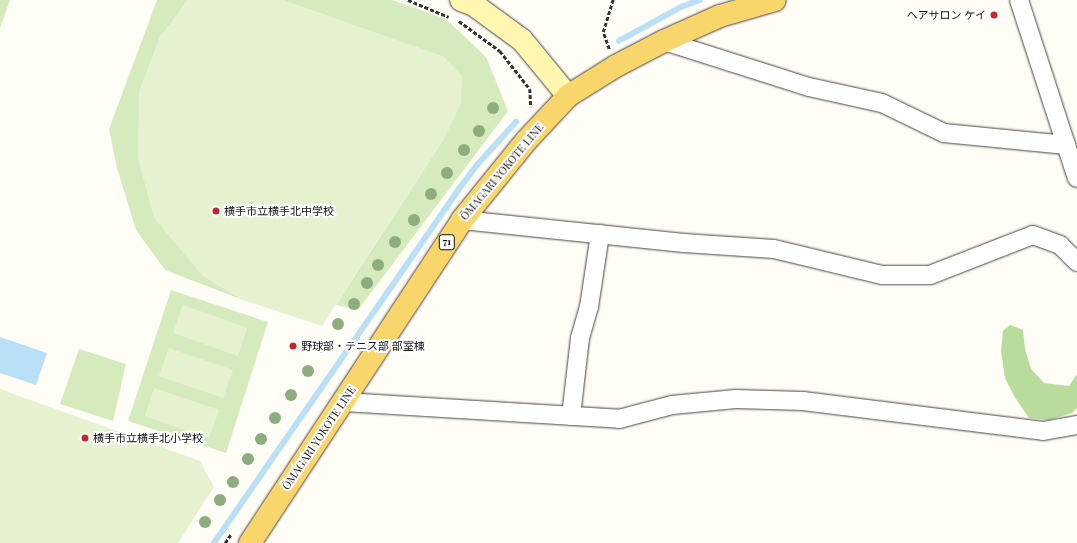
<!DOCTYPE html>
<meta charset="utf-8">
<style>
body{margin:0}
#map{position:relative;width:1077px;height:543px;overflow:hidden;background:#fffdf5;font-family:"Playfair Display","Noto Sans JP",serif}
div>[style]{position:absolute}
[style*='--x']{left:calc(var(--x)*1px);top:calc(var(--y)*1px);width:calc(var(--w)*1px);rotate:calc(var(--a)*1deg)}
.green>*{inset:0;background:#d5ebbd}
.forest>*{inset:0;background:#b9dc9c}
.pitch>*{inset:0;background:#e6f2cf}
.water>*{inset:0;background:#b9e0f7}
.stream>*{height:5.5px;margin:-2.75px;padding:0 2.75px;transform-origin:2.75px;border-radius:2.75px;background:#b9e0f7}
.path>*{height:2.5px;margin-top:-1.25px;transform-origin:0;background:repeating-linear-gradient(90deg,#333 0 4px,transparent 0 6px)}
.roads{filter:drop-shadow(0 0 1px #444) drop-shadow(0 0 1px #444)}
.street>*{height:18px;margin:-9px;padding:0 9px;transform-origin:9px;border-radius:9px;background:#fff}
.secondary>*{height:22px;margin:-11px;padding:0 11px;transform-origin:11px;border-radius:11px;background:#fff6b0}
.primary>*{height:22px;margin:-11px;padding:0 11px;transform-origin:11px;border-radius:11px;background:#f9d66b}
.trees>*{width:12px;height:12px;margin:-6px;border-radius:50%;background:#8dad7f}
.dots>*{width:11px;height:11px;translate:-50% -50%;box-sizing:border-box;border:2px solid #fff;border-radius:50%}
span{translate:-50% -50%;white-space:nowrap;text-align:center;line-height:1.15;-webkit-text-stroke:4px #fff;paint-order:stroke}
.shield-label span{padding:1px 3px;background:#fff;border:1px solid;border-radius:3px;-webkit-text-stroke-width:0}
.shield-label{font-size:10px;color:#111;font-weight:700}
.poi-label{font-size:11px;color:#111}
.right{translate:-100% -50%;text-align:right}
.left{translate:0 -50%;text-align:left}
.street-label{font-size:11px;color:#111}
</style>
<div id="map">
<div class="green">
<i style="clip-path:polygon(0 0,10px 0,0 28px)"></i>
<i style="clip-path:polygon(157px 0,188px 0,159px 39px,202px 275px,243px 300px,165px 270px,136px 230px,117px 168px,109px 129px)"></i>
<i style="clip-path:polygon(282px 0,392px 0,446px 19px,486px 57px,508px 111px,358px 310px,336px 305px,445px 137px,444px 57px)"></i>
<i style="clip-path:polygon(171px 290px,268px 322px,226px 453px,128px 421px)"></i>
<i style="clip-path:polygon(79px 349px,126px 364px,113px 421px,60px 404px)"></i>
</div>
<div class="forest">
<i style="clip-path:polygon(1010px 325px,1023px 330px,1025px 349px,1031px 369px,1044px 383px,1069px 386px,1077px 374px,1077px 408px,1072px 413px,1049px 420px,1029px 418px,1014px 396px,1005px 378px,1001px 351px,1003px 331px)"></i>
</div>
<div class="pitch">
<i style="clip-path:polygon(188px 0,282px 0,444px 57px,462px 76px,461px 104px,445px 137px,322px 326px,243px 300px,202px 275px,154px 218px,138px 158px,139px 91px,159px 39px)"></i>
<i style="clip-path:polygon(183px 305px,247px 328px,238px 356px,173px 333px)"></i>
<i style="clip-path:polygon(169px 348px,233px 370px,223px 398px,159px 376px)"></i>
<i style="clip-path:polygon(154px 388px,219px 410px,209px 438px,145px 416px)"></i>
<i style="clip-path:polygon(0 389px,200px 461px,214px 487px,178px 543px,0 543px)"></i>
</div>
<div class="water">
<i style="clip-path:polygon(0 337px,47px 353px,36px 385px,0 373px)"></i>
</div>
<div class="stream">
<i style="--x:619;--y:41;--w:71;--a:-28.7"></i>
<i style="--x:681;--y:7;--w:20;--a:-20"></i>
<i style="--x:214;--y:543;--w:426;--a:-55.3"></i>
<i style="--x:456;--y:193;--w:35;--a:-53"></i>
<i style="--x:477;--y:165;--w:58;--a:-47.8"></i>
</div>
<div class="path">
<i style="--x:408;--y:0;--w:44;--a:22.5"></i>
<i style="--x:459;--y:21;--w:51;--a:36.2"></i>
<i style="--x:500;--y:51;--w:48;--a:51.7"></i>
<i style="--x:530;--y:89;--w:18;--a:87"></i>
<i style="--x:609;--y:49;--w:18;--a:-109"></i>
<i style="--x:603;--y:32;--w:34;--a:-73"></i>
<i style="--x:225;--y:543;--w:11;--a:-56"></i>
</div>
<div class="roads">
<div class="street">
<i style="--x:1019;--y:0;--w:187;--a:72"></i>
<i style="--x:664;--y:41;--w:152;--a:17.6"></i>
<i style="--x:809;--y:87;--w:75;--a:12.4"></i>
<i style="--x:882;--y:103;--w:69;--a:25.8"></i>
<i style="--x:944;--y:133;--w:123;--a:5.6"></i>
<i style="--x:462;--y:220;--w:223;--a:5.9"></i>
<i style="--x:684;--y:243;--w:90;--a:3.8"></i>
<i style="--x:774;--y:249;--w:111;--a:13.5"></i>
<i style="--x:882;--y:275;--w:48;--a:0"></i>
<i style="--x:930;--y:275;--w:110;--a:-21.2"></i>
<i style="--x:1033;--y:235;--w:29;--a:20"></i>
<i style="--x:1060;--y:245;--w:24;--a:45"></i>
<i style="--x:344;--y:402;--w:276;--a:3.5"></i>
<i style="--x:619;--y:419;--w:55;--a:-14.8"></i>
<i style="--x:672;--y:405;--w:64;--a:-5.4"></i>
<i style="--x:736;--y:399;--w:67;--a:1.7"></i>
<i style="--x:803;--y:401;--w:242;--a:7.1"></i>
<i style="--x:1043;--y:431;--w:35;--a:-10"></i>
<i style="--x:571;--y:416;--w:79;--a:-83.4"></i>
<i style="--x:580;--y:338;--w:32;--a:-74"></i>
<i style="--x:589;--y:307;--w:74;--a:-81.4"></i>
</div>
<div class="secondary">
<i style="--x:461;--y:0;--w:14;--a:21"></i>
<i style="--x:474;--y:5;--w:59;--a:36.1"></i>
<i style="--x:522;--y:40;--w:72;--a:50.6"></i>
</div>
<div class="primary">
<i style="--x:250;--y:543;--w:386;--a:-56.7"></i>
<i style="--x:462;--y:220;--w:102;--a:-51"></i>
<i style="--x:526;--y:141;--w:62;--a:-47"></i>
<i style="--x:568;--y:96;--w:57;--a:-32"></i>
<i style="--x:616;--y:66;--w:54;--a:-27.5"></i>
<i style="--x:664;--y:41;--w:61;--a:-24.1"></i>
<i style="--x:720;--y:16;--w:57;--a:-16.2"></i>
</div>
</div>
<div class="trees">
<i style="left:493px;top:108px"></i>
<i style="left:479px;top:131px"></i>
<i style="left:464px;top:150px"></i>
<i style="left:447px;top:173px"></i>
<i style="left:431px;top:194px"></i>
<i style="left:414px;top:220px"></i>
<i style="left:395px;top:242px"></i>
<i style="left:378px;top:265px"></i>
<i style="left:367px;top:283px"></i>
<i style="left:354px;top:304px"></i>
<i style="left:338px;top:324px"></i>
<i style="left:323px;top:347px"></i>
<i style="left:308px;top:371px"></i>
<i style="left:291px;top:395px"></i>
<i style="left:275px;top:418px"></i>
<i style="left:261px;top:439px"></i>
<i style="left:248px;top:459px"></i>
<i style="left:233px;top:482px"></i>
<i style="left:220px;top:500px"></i>
<i style="left:205px;top:522px"></i>
</div>
<div class="dots">
<i style="left:994px;top:15px;background:#c4262e"></i>
<i style="left:216px;top:211px;background:#c4262e"></i>
<i style="left:293px;top:346px;background:#c4262e"></i>
<i style="left:85px;top:438px;background:#c4262e"></i>
</div>
<div class="shield-label">
<span style="left:447px;top:242px">71</span>
</div>
<div class="poi-label">
<span class="right" style="left:986px;top:15px">ヘアサロン ケイ</span>
<span class="left" style="left:224px;top:211px">横手市立横手北中学校</span>
<span class="left" style="left:301px;top:346px">野球部・テニス部 部室棟</span>
<span class="left" style="left:93px;top:438px">横手市立横手北小学校</span>
</div>
<div class="street-label">
<span style="left:502px;top:172px;rotate:-50deg">ŌMAGARI YOKOTE LINE</span>
<span style="left:319px;top:438px;rotate:-56deg">ŌMAGARI YOKOTE LINE</span>
</div>
</div>
